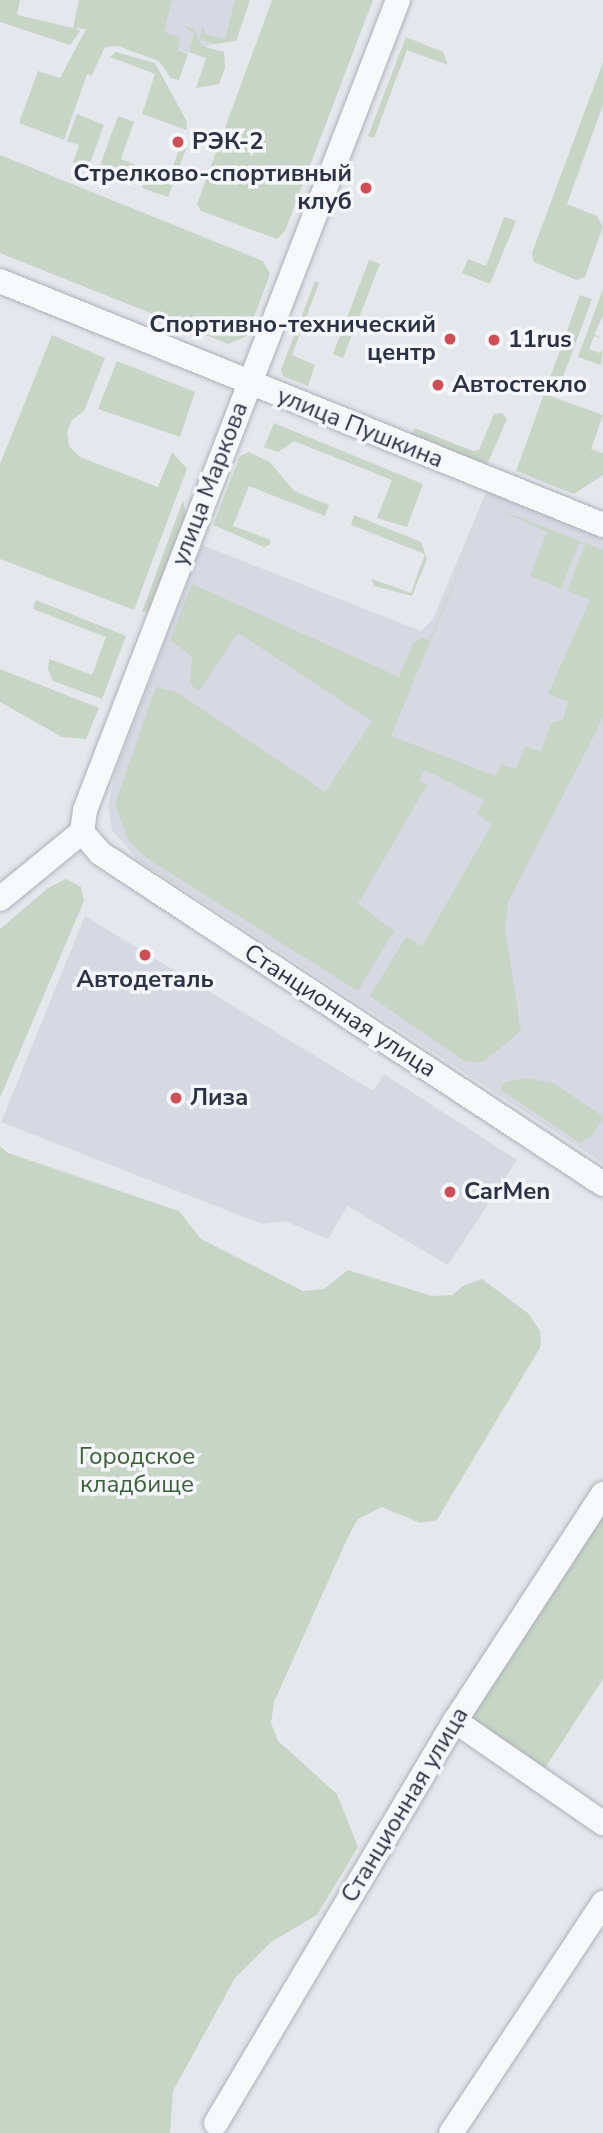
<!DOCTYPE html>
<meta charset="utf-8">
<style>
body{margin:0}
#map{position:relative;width:603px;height:2133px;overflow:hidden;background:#e4e7ec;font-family:"Nunito Sans",sans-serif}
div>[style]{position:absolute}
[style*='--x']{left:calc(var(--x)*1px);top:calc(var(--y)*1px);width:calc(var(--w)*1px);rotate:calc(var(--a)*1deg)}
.built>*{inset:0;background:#d6d9e1}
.green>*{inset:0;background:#c8d5c6}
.roads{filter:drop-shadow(0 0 2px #adb1ba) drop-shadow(0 0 2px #adb1ba)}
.minor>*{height:24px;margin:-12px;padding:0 12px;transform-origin:12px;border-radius:12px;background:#f7f8fa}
.dots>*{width:19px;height:19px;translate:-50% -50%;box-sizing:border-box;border:4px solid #f4f6f9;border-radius:50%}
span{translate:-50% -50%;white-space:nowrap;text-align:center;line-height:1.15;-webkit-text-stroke:7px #f4f6f9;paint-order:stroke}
.poi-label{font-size:24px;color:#2c3344;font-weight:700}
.left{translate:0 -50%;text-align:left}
.right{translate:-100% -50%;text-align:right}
.street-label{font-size:24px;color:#2c3344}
.park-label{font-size:24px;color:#3d6039}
</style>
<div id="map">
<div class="built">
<i style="clip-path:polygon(171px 0,236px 0,227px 39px,188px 53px,179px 50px,163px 33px)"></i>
<i style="clip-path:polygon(489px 485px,603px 534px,603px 1163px,137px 859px,112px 830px,108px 806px,115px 773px,202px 545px,421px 631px,433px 619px)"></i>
<i style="clip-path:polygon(85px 916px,373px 1091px,384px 1074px,517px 1160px,448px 1265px,347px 1206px,328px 1239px,285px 1221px,262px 1224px,1px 1122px)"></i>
</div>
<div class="green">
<i style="clip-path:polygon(0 0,20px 0,17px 15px,73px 28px,79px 0,172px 0,164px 32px,180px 37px,178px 50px,188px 54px,179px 80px,171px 78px,159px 61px,118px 46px,105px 47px,92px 75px,87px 74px,64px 140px,19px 123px,38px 71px,60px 78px,86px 29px,76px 28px,80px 31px,70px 45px,0 22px)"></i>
<i style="clip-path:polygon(235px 0,250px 0,236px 41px,214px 44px,200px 39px,202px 26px,206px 34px,225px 39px)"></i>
<i style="clip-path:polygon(272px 0,373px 0,285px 231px,277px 239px,201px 211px,197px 204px)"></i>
<i style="clip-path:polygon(185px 26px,194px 29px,202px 46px,224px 52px,225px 68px,219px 84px,196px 88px,206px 58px,189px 52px,194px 34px)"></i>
<i style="clip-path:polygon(406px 37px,443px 52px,448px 65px,407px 50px,374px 138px,368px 136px)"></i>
<i style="clip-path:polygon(116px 52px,155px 63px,187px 122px,186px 130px,142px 114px,155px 74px,110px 57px)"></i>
<i style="clip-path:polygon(603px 62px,603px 105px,567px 204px,597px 216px,603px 227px,585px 277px,576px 280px,534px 262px,532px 253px)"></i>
<i style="clip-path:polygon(77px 114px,104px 125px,90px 163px,83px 166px,73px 163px,79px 145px,67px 141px)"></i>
<i style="clip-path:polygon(118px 116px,134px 122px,121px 159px,141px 167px,134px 185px,98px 171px)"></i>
<i style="clip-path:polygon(180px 147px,186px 149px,168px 197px,142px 188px,149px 170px,169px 177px)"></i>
<i style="clip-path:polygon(0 155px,263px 261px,270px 274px,247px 336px,228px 344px,0 253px)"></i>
<i style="clip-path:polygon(504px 217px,516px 221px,490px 284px,462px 273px,468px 259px,486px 266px)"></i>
<i style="clip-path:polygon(369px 260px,380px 264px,343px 358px,333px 354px)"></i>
<i style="clip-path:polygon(315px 281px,319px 283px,292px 355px,315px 365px,308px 386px,283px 376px,281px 370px)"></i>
<i style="clip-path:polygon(603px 289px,603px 316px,594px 334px,603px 339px,594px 336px,589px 349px,600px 353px,603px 349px,601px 365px,578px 357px)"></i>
<i style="clip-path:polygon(580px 295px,592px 299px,557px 393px,546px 389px)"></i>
<i style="clip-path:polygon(52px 335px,105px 358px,84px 411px,72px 420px,67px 432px,69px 446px,80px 457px,158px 487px,172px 452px,187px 469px,134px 610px,0 559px,0 464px)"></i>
<i style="clip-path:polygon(117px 361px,195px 392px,180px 437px,98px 409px)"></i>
<i style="clip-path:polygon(544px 394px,603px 415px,591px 449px,603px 453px,603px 475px,574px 494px,516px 471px)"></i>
<i style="clip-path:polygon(502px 413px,507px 419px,486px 467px,410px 436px,415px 428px,473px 451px,479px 450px,494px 414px)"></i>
<i style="clip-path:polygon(274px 423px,423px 484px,407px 527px,377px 518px,392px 480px,294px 441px,278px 452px,264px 447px)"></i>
<i style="clip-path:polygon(249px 452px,270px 462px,294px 491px,329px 505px,325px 516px,249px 486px,233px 526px,271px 540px,269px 545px,264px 547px,213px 525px,240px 456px)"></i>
<i style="clip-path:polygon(183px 500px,187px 519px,152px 611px,142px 612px)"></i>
<i style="clip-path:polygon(486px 506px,391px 736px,496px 776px,501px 764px,516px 769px,525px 746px,541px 752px,551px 723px,563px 719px,568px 701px,548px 694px,590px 600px,567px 591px,585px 545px,579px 543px,561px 589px,530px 576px,547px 532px,500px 510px,603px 550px,603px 718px,508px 902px,505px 929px,521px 1031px,483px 1062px,475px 1062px,464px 1061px,370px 996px,406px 937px,422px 946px,492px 824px,477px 814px,484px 800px,425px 770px,419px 781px,427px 785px,358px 904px,394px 931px,358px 991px,148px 859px,129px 842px,115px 804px,156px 687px,177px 692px,325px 792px,372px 721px,238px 633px,200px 690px,194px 688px,190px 682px,192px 657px,170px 640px,192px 584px,399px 677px,413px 643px,423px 638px,429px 641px)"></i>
<i style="clip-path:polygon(354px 515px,421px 542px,427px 559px,412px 596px,374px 586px,372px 579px,411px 593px,425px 554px,351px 525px)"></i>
<i style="clip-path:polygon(36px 600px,126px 636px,102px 699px,53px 681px,48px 669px,49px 659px,92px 675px,106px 637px,33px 609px)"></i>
<i style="clip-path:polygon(0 669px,99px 708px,86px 739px,62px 737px,0 702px)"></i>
<i style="clip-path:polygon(66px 879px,81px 887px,84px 901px,0 1098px,0 929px,48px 888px)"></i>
<i style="clip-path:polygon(524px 1078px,553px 1083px,601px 1115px,603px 1119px,591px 1137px,580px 1143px,501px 1090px,503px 1083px)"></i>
<i style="clip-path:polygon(0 1146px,8px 1153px,179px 1211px,201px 1239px,303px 1291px,324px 1289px,348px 1270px,432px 1296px,453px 1295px,463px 1286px,482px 1279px,529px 1314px,540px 1331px,541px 1346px,437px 1520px,420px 1523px,382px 1507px,358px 1519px,348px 1537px,274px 1702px,271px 1723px,278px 1741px,337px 1794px,358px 1847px,317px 1915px,271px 1942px,235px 1978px,173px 2091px,170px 2133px,0 2133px)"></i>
<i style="clip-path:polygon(603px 1508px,603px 1679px,545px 1768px,474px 1721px,472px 1713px)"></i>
</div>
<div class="roads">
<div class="minor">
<i style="--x:0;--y:281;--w:650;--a:22.03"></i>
<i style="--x:82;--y:832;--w:22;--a:-82"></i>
<i style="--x:85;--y:810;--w:868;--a:-68.87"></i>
<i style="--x:82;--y:832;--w:28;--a:49"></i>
<i style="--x:100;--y:853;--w:602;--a:33.35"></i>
<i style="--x:0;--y:899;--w:106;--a:-39.3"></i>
<i style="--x:455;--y:1721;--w:180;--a:34.6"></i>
<i style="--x:216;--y:2123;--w:468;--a:-59.3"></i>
<i style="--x:455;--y:1721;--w:271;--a:-56.9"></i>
<i style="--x:451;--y:2133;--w:276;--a:-56.5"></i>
</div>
</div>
<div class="dots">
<i style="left:178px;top:142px;background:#cc4e56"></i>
<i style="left:366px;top:188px;background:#cc4e56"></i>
<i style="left:450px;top:339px;background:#cc4e56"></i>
<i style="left:494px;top:340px;background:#cc4e56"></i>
<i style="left:438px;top:385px;background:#cc4e56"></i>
<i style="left:145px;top:955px;background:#cc4e56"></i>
<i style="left:176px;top:1098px;background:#cc4e56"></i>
<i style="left:450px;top:1192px;background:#cc4e56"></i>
</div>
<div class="poi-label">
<span class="left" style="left:192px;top:142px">РЭК-2</span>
<span class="right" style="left:352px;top:188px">Стрелково-спортивный<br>клуб</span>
<span class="right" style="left:436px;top:339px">Спортивно-технический<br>центр</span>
<span class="left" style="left:508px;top:340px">11rus</span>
<span class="left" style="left:452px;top:385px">Автостекло</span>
<span style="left:145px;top:980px">Автодеталь</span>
<span class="left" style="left:190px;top:1098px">Лиза</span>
<span class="left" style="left:464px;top:1192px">CarMen</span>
</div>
<div class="street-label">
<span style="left:360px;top:428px;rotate:22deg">улица Пушкина</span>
<span style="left:210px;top:484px;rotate:-69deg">улица Маркова</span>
<span style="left:340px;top:1011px;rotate:33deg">Станционная улица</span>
<span style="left:405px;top:1805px;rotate:-59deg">Станционная улица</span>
</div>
<div class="park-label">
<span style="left:137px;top:1471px">Городское<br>кладбище</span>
</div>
</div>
